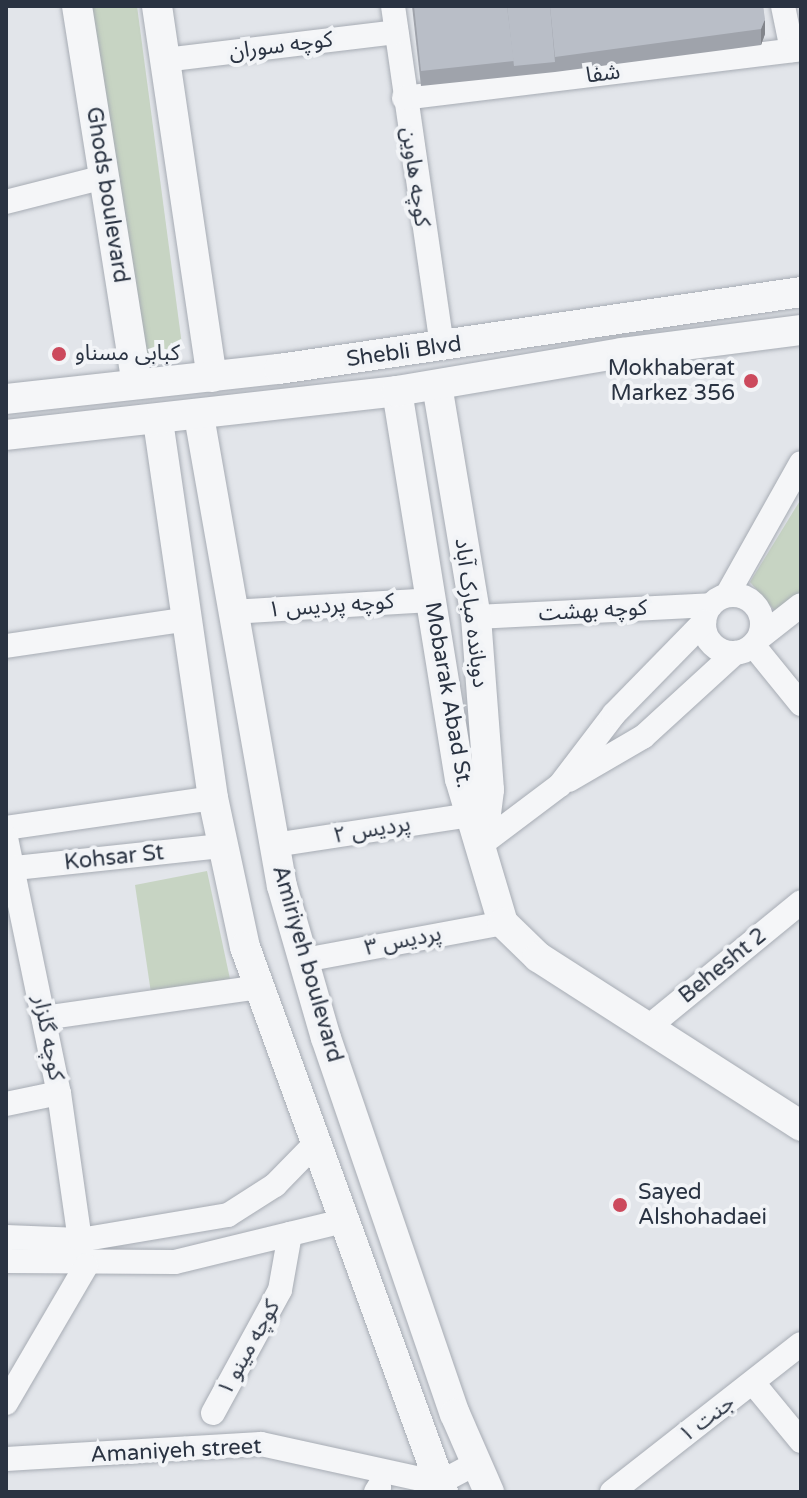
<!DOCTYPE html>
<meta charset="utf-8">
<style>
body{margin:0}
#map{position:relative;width:807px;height:1498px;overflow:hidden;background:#e2e5ea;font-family:"Varela Round","Noto Sans Arabic",sans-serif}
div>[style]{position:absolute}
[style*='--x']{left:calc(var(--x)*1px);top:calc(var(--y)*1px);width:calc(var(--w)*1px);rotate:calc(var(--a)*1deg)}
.green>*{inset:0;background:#c7d4c3}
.roads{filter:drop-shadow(0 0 2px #a7acb4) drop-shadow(0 0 2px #a7acb4)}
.minor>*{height:24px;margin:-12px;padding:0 12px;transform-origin:12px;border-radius:12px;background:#f5f6f8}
.minor>.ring{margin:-12px;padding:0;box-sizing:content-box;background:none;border:24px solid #f5f6f8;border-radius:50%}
.tertiary>*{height:30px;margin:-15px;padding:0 15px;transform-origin:15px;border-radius:15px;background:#f5f6f8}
.wall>*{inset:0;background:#9fa3ab}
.shaded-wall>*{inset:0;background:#82858b}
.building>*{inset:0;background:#b9bec7}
.dots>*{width:22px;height:22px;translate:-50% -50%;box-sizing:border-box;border:4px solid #f2f4f7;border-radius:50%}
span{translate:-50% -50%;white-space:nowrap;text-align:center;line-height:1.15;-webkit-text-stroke:8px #f2f4f7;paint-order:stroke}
.street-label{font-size:22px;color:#2a3342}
.poi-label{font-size:22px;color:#2a3342}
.left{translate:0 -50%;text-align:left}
.right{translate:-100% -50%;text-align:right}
.frame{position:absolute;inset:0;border:8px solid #2a3342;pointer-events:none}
</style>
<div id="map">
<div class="green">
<i style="clip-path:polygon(82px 6px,137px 6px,182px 345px,144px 360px)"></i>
<i style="clip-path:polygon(801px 499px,801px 591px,775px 611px,750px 582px)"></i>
<i style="clip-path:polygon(207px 871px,230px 979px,151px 993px,135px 885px)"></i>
</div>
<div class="roads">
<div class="minor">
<i style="--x:393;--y:6;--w:345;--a:81.8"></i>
<i style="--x:783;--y:6;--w:45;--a:78.4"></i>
<i style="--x:165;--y:60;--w:233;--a:-6.9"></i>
<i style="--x:404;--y:98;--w:400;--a:-7"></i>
<i style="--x:6;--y:202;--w:101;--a:-14.3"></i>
<i style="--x:727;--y:595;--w:151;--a:-60.7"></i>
<i class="ring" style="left:704px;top:595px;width:34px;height:34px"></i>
<i style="--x:231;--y:612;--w:200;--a:-3.4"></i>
<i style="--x:476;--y:617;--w:235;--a:-2.9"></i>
<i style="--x:759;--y:638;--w:53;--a:-38.2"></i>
<i style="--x:753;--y:645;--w:76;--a:50.9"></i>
<i style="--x:6;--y:646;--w:184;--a:-8.4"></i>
<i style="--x:569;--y:780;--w:86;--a:-30.2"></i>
<i style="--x:643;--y:737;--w:125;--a:-42.4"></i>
<i style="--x:6;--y:828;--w:209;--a:-8.2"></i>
<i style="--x:6;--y:838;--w:260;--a:78.3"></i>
<i style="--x:59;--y:1093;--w:148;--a:81.9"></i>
<i style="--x:483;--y:843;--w:96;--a:-37"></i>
<i style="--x:560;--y:785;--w:89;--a:-52.7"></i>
<i style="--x:614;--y:714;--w:129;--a:-45.6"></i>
<i style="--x:274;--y:845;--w:199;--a:-8.7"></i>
<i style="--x:6;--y:869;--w:216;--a:-6.1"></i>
<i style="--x:304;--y:960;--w:202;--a:-10.5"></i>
<i style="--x:44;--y:1018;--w:217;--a:-8.2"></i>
<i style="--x:646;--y:1029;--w:200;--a:-39.3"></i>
<i style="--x:6;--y:1104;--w:54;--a:-11.7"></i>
<i style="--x:6;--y:1237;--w:74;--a:2.3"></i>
<i style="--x:80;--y:1240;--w:150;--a:-9.6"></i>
<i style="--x:228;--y:1215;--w:56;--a:-32.6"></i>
<i style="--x:275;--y:1185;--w:57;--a:-45.7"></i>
<i style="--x:6;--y:1261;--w:169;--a:0.3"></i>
<i style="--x:175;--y:1262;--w:173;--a:-13.7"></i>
<i style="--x:754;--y:1384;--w:74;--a:50.5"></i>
<i style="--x:6;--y:1403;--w:159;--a:-59.7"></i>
<i style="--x:213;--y:1413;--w:140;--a:-61.4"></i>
<i style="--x:280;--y:1290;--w:57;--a:-79.9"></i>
<i style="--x:6;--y:1459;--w:255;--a:-3.4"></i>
<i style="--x:261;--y:1444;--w:182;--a:12.4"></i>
<i style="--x:439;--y:1483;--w:40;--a:-28"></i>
<i style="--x:376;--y:1492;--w:6;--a:-59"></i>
<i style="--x:612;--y:1492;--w:240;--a:-38.1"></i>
</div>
<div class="tertiary">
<i style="--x:77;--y:6;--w:382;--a:81"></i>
<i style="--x:157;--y:6;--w:375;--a:81.6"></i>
<i style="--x:437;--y:385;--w:235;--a:80.5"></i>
<i style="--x:476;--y:617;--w:173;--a:85.7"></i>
<i style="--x:489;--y:790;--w:47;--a:97.3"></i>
<i style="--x:397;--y:391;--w:393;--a:80.8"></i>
<i style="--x:460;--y:779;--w:150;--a:73.4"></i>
<i style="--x:503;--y:923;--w:49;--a:44.2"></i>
<i style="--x:538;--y:957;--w:313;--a:32.7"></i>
<i style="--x:6;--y:399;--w:275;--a:-6.3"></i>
<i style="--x:279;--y:369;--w:528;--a:-8.39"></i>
<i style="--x:199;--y:416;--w:477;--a:80"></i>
<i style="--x:282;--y:886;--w:158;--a:73.9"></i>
<i style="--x:326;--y:1038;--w:398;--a:71.1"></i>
<i style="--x:455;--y:1414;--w:85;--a:66.4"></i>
<i style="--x:158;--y:421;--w:381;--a:81.7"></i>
<i style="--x:213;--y:798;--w:152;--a:77.9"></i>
<i style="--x:245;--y:947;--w:580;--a:70.03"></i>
<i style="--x:6;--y:435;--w:393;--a:-6.4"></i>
<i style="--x:397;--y:391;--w:228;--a:-9.6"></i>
<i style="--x:622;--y:353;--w:180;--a:-7.3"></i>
</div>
</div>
<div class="wall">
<i style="clip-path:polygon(412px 6px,763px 6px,765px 34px,761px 45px,555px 72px,421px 86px)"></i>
</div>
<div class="shaded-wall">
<i style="clip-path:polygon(765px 19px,765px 34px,761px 45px,761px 29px)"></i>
</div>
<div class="building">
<i style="clip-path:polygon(414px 6px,507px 6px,514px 61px,421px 71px)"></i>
<i style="clip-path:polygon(507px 6px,550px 6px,555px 62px,514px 66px)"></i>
<i style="clip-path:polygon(550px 6px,763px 6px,765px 19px,761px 29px,555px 57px)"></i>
</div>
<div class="dots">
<i style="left:59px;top:354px;background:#cc4a5d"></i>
<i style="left:751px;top:381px;background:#cc4a5d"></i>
<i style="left:620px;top:1205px;background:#cc4a5d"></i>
</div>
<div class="street-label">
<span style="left:281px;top:46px;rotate:-7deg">کوچه سوران</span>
<span style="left:603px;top:74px;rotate:-7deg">شفا</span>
<span style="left:415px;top:177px;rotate:82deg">کوچه هاوین</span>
<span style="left:107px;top:195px;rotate:81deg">Ghods boulevard</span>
<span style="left:404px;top:352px;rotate:-8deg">Shebli Blvd</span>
<span style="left:331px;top:606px;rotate:-4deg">کوچه پردیس ۱</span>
<span style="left:593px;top:611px;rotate:-3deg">کوچه بهشت</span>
<span style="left:471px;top:613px;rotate:83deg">دوبانده مبارک آباد</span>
<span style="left:448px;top:695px;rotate:80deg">Mobarak Abad St.</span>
<span style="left:372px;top:830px;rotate:-9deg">پردیس ۲</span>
<span style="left:114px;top:858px;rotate:-6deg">Kohsar St</span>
<span style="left:403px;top:941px;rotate:-11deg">پردیس ۳</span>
<span style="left:307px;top:964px;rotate:74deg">Amiriyeh boulevard</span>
<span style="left:723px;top:966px;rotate:-39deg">Behesht 2</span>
<span style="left:48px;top:1038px;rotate:79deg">کوچه گلزار</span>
<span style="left:249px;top:1348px;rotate:-61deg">کوچه مینو ۱</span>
<span style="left:707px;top:1419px;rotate:-37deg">جنت ۱</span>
<span style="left:176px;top:1451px;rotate:-3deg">Amaniyeh street</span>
</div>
<div class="poi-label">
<span class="left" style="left:75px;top:354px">کبابی مسناو</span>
<span class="right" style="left:735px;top:381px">Mokhaberat<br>Markez 356</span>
<span class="left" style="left:638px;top:1205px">Sayed<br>Alshohadaei</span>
</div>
<div class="frame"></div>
</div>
